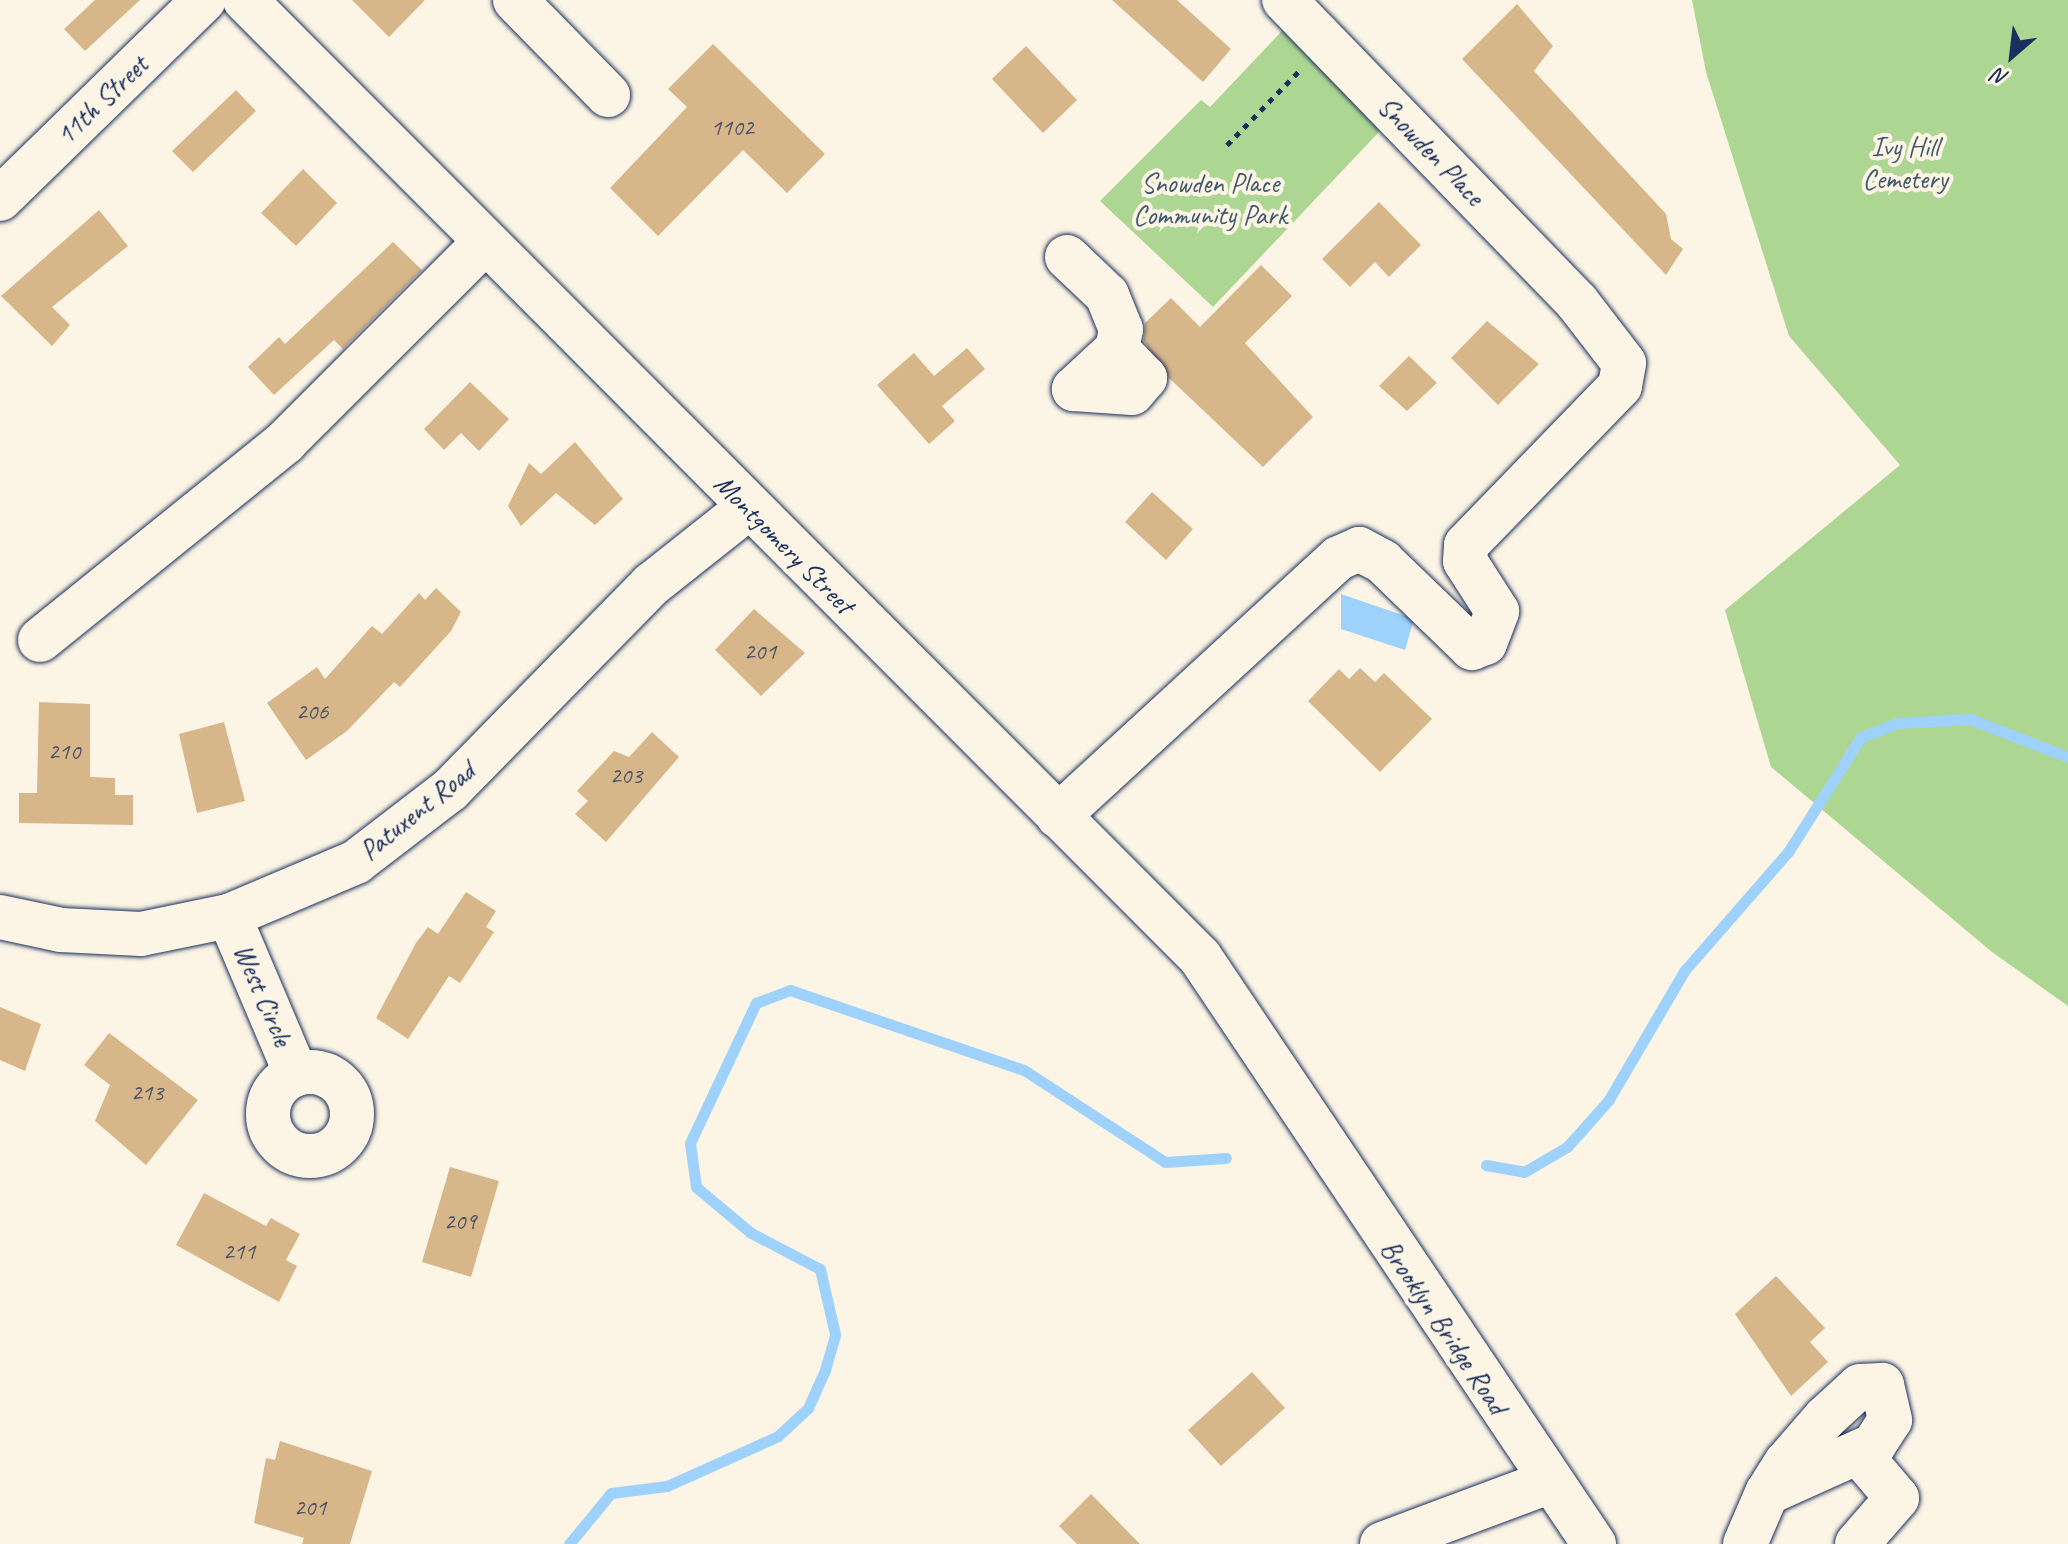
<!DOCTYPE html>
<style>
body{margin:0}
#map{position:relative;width:2068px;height:1544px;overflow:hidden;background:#fcf5e5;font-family:Caveat,sans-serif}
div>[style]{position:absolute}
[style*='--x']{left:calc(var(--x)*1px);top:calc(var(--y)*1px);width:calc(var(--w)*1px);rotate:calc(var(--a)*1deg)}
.green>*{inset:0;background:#add693}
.water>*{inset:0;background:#9ed2fc}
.stream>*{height:11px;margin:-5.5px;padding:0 5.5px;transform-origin:5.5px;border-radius:5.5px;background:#9ed2fc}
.building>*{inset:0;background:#d7b68a}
.path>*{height:5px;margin-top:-2.5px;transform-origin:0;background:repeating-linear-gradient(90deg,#1b2f5e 0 6px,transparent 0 12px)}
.roads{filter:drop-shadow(0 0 2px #1b2f5e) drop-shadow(0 0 2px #1b2f5e)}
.minor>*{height:44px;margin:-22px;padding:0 22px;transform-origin:22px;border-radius:22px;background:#fcf5e5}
.minor>.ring{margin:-22px;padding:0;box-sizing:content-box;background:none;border:44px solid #fcf5e5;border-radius:50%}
span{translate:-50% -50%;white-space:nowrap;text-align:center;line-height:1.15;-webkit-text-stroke:8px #fcf5e5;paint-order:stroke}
.number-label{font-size:24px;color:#4a5169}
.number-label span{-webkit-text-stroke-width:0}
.street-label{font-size:28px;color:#1b2f5e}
.park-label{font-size:28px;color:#40596b}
.north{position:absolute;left:1972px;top:16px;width:80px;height:80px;-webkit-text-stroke:6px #fcf5e5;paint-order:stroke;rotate:208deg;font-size:22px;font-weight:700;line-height:32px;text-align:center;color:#1b2f5e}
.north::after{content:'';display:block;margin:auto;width:28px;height:36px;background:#1b2f5e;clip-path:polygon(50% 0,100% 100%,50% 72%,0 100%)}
</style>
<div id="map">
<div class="green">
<i style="clip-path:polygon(1692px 0,2068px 0,2068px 1006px,1992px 952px,1771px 767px,1725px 610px,1900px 465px,1789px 336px,1706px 72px)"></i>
<i style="clip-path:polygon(1298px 14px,1396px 114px,1213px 307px,1100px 201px,1201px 100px,1210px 107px)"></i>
</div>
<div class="water">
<i style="clip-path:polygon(1341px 594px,1414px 619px,1405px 650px,1341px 629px)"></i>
</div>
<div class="stream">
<i style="--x:1486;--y:1165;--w:39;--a:10"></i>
<i style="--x:1524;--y:1172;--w:50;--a:-30.2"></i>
<i style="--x:1567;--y:1147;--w:62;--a:-48.3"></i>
<i style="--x:1608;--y:1101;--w:152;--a:-59.6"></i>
<i style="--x:1685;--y:970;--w:157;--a:-48.9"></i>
<i style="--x:1788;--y:852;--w:136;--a:-57.6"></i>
<i style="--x:1861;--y:737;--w:39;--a:-21"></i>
<i style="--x:1897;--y:723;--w:73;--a:-3.1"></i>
<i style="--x:1970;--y:719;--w:105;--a:21.2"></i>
<i style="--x:569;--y:1544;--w:66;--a:-50.5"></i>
<i style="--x:611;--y:1493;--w:56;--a:-7.1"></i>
<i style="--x:667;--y:1486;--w:122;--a:-24.2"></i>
<i style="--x:778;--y:1436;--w:41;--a:-43"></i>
<i style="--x:808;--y:1408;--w:42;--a:-65.9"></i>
<i style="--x:825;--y:1370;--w:37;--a:-74"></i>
<i style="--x:835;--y:1334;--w:67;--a:-103"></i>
<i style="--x:820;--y:1269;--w:78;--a:-152.4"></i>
<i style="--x:751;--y:1233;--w:72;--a:-140.1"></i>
<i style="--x:696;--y:1187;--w:44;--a:-97.8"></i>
<i style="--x:690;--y:1143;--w:155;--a:-64.8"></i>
<i style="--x:756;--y:1003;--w:36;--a:-21"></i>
<i style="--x:790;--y:990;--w:247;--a:18.9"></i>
<i style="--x:1024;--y:1070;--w:168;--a:33.1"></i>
<i style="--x:1165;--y:1162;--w:61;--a:-3.8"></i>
</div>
<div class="building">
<i style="clip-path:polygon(95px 0,140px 0,85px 51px,64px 29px)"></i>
<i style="clip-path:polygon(352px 0,425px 0,389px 37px)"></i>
<i style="clip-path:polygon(1112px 0,1177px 0,1231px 49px,1203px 82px)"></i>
<i style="clip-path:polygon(1517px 4px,1553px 46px,1534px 71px,1666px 214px,1671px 239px,1683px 249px,1666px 275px,1462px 59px)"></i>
<i style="clip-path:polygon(713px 44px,825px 154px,787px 193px,743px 150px,658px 236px,610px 188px,687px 107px,668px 89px)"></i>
<i style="clip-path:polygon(1026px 46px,1077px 100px,1043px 133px,992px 79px)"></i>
<i style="clip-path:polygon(236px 90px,256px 111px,193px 172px,172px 151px)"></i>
<i style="clip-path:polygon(303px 169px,337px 203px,296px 246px,261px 213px)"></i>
<i style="clip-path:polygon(1379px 202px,1421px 245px,1389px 277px,1375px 262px,1350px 287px,1322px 259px)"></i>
<i style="clip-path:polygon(99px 210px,128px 246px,52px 307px,70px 325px,52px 346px,1px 296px)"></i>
<i style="clip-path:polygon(393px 242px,422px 270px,343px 349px,334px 340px,274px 395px,248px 367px,279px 337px,285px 344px)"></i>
<i style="clip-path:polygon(1261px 265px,1292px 296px,1245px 343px,1313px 417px,1263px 467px,1169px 378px,1144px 341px,1145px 323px,1171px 298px,1200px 327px)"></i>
<i style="clip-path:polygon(1487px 321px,1539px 364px,1498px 405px,1451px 358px)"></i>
<i style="clip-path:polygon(967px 348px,985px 369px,942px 406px,955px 421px,929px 444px,877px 385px,914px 353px,934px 376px)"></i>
<i style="clip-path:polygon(1409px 356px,1437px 383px,1407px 411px,1379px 386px)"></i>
<i style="clip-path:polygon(470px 382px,509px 419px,479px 451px,461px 433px,444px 450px,424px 429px)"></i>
<i style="clip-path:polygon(575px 442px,623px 499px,595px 525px,556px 493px,521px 526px,508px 506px,529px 463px,541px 474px)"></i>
<i style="clip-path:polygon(1152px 492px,1193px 529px,1166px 560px,1125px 522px)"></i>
<i style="clip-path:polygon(436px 588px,461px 612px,451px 631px,400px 687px,394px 682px,347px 731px,306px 760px,267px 703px,317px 667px,325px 679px,372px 626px,382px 634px,419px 593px,425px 600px)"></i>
<i style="clip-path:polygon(754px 609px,805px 653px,761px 696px,715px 650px)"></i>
<i style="clip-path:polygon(1360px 668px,1375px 682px,1384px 673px,1432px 719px,1380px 772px,1308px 701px,1339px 669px,1349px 679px)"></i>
<i style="clip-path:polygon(39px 702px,90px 704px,90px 777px,115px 778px,115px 795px,133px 795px,133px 825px,19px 823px,19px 793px,37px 793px)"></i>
<i style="clip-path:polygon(224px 722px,245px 801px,197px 813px,179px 734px)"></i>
<i style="clip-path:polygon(652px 732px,679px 757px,606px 842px,575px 814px,588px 801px,577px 791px,614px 751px,629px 757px)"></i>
<i style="clip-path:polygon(466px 892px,496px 911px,486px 927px,494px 932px,460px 983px,449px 976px,408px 1039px,376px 1018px,416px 943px,428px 927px,438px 934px)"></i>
<i style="clip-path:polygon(0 1007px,41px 1024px,25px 1071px,0 1060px)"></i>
<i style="clip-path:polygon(109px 1033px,198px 1100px,146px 1165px,95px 1121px,110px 1085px,84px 1065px)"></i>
<i style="clip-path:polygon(450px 1167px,499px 1181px,471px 1277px,422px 1262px)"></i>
<i style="clip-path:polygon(204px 1193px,266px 1226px,271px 1218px,300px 1234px,286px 1260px,297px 1266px,279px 1302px,176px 1245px)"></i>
<i style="clip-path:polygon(1776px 1276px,1825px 1328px,1810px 1342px,1828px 1362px,1791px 1396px,1735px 1314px)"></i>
<i style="clip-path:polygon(1252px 1372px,1285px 1408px,1221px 1466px,1188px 1430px)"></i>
<i style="clip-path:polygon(280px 1441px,372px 1471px,350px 1544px,302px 1544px,304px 1538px,254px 1523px,266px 1458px,275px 1460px)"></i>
<i style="clip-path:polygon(1091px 1494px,1140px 1544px,1077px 1544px,1059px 1526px)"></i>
</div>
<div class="path">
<i style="--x:1227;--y:145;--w:103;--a:-45.8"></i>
</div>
<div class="roads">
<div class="minor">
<i style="--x:245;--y:0;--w:1352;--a:45.06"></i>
<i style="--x:1200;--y:957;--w:707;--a:56.13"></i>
<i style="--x:515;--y:0;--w:133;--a:45.6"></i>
<i style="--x:0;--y:199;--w:285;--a:-44.3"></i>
<i style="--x:1067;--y:257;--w:55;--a:43.5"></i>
<i style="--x:1107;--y:295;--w:37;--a:68"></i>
<i style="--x:1121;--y:329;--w:20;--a:101"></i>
<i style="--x:1117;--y:349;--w:59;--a:137.1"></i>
<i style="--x:1074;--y:389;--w:58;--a:3.9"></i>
<i style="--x:1132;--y:393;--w:20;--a:-49"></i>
<i style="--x:1145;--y:378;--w:40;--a:-134"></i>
<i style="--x:40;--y:640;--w:315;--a:-38.9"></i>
<i style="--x:285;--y:442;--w:283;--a:-45"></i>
<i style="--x:1058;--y:816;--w:381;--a:-42.6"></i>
<i style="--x:1339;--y:558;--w:22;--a:-24"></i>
<i style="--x:1359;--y:549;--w:27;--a:28"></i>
<i style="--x:1383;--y:562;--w:124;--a:44"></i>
<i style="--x:1472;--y:648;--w:14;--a:-21"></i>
<i style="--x:1485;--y:643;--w:34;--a:-69"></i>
<i style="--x:1497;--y:611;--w:59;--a:-122.6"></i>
<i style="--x:1465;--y:561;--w:16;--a:-86"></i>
<i style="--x:1466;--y:545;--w:221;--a:-45.9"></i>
<i style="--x:1620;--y:386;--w:23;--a:-80"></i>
<i style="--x:1624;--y:363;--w:77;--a:-127.6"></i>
<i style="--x:1577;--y:302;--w:421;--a:-134.1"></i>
<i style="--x:229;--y:916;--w:172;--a:67"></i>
<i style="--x:0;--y:917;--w:62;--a:12"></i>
<i style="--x:61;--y:930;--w:80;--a:2.9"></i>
<i style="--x:141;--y:934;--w:90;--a:-11.6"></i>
<i style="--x:229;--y:916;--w:138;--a:-23"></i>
<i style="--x:356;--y:862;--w:118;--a:-37.5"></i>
<i style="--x:450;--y:790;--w:289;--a:-45.6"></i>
<i style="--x:652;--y:584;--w:122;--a:-38.4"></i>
<i class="ring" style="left:268px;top:1072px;width:40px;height:40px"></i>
<i style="--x:1382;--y:1544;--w:178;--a:-20.4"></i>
<i style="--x:1745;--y:1544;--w:56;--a:-66.7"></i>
<i style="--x:1767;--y:1493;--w:36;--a:-58"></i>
<i style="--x:1786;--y:1463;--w:60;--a:-49.1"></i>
<i style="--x:1825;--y:1418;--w:47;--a:-42.4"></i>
<i style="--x:1860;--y:1386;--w:22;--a:-3"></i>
<i style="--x:1882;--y:1385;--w:36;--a:77"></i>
<i style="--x:1890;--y:1420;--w:30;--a:123"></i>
<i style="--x:1874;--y:1445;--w:117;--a:155.8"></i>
<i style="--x:1857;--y:1544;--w:61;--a:-49"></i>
<i style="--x:1897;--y:1498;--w:59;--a:-130.2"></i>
</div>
</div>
<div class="number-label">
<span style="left:732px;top:128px">1102</span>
<span style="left:760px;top:652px">201</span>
<span style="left:312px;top:712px">206</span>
<span style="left:64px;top:752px">210</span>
<span style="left:626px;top:776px">203</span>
<span style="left:147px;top:1093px">213</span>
<span style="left:460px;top:1222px">209</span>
<span style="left:239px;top:1252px">211</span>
<span style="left:310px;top:1508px">201</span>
</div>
<div class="street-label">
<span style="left:102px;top:100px;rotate:-44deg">11th Street</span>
<span style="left:1431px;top:151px;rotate:46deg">Snowden Place</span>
<span style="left:784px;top:544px;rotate:45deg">Montgomery Street</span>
<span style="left:417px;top:811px;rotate:-39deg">Patuxent Road</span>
<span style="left:263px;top:995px;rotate:67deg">West Circle</span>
<span style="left:1444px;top:1327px;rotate:56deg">Brooklyn Bridge Road</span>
</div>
<div class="park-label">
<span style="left:1905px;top:163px">Ivy Hill<br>Cemetery</span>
<span style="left:1210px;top:199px">Snowden Place<br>Community Park</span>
</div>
<div class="north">N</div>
</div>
